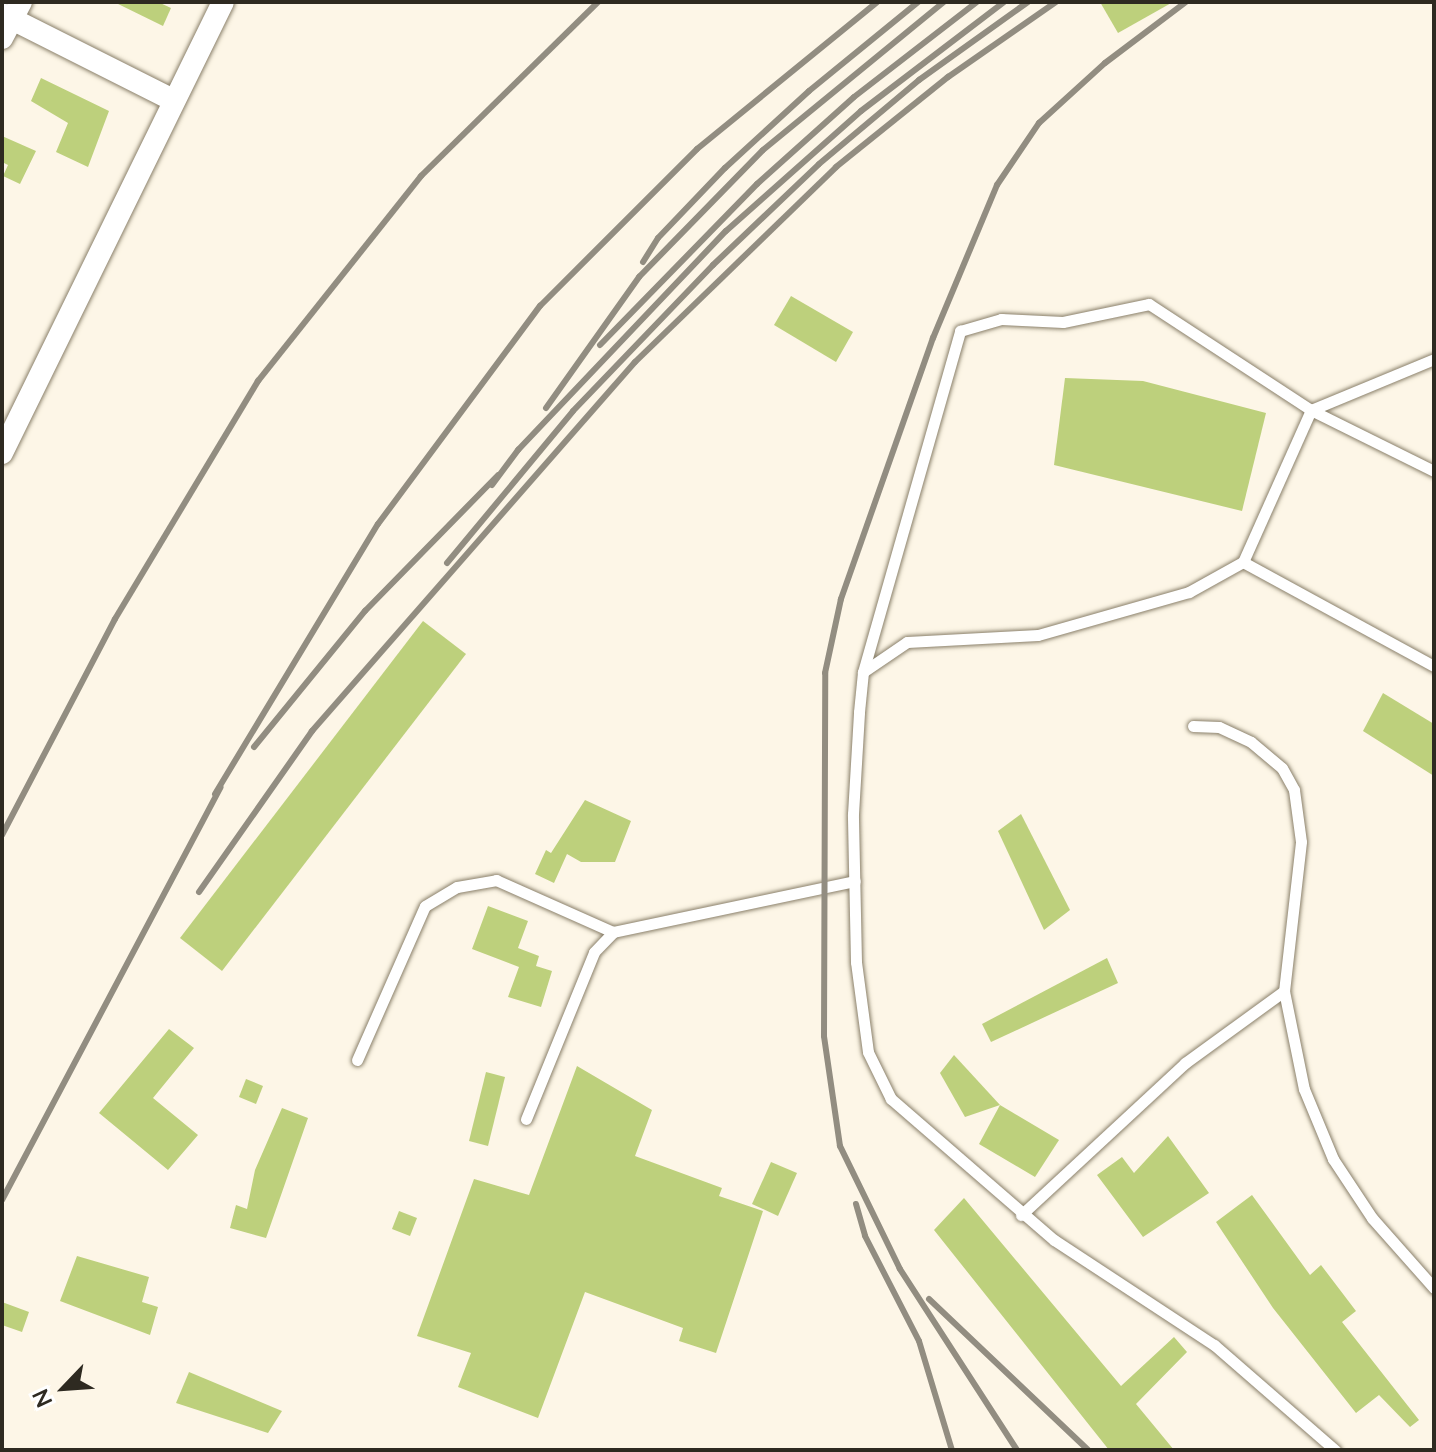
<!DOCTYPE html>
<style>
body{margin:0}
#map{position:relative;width:1436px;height:1452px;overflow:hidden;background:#fdf6e7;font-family:Lato,sans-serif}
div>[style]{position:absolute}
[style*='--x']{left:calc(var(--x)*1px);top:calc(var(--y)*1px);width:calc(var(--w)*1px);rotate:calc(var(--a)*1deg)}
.building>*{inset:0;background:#bdd07c}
.roads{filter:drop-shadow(0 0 2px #8a806a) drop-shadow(0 0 2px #8a806a)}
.lane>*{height:11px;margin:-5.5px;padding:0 5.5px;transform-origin:5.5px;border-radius:5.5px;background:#fff}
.street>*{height:22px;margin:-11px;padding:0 11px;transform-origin:11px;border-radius:11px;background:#fff}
.rail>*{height:6px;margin:-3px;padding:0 3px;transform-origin:3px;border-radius:3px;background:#928d81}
span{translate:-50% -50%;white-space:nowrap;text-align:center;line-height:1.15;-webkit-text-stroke:8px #fff;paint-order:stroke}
.frame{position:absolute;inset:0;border:4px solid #2e2a21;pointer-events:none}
.north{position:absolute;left:24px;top:1348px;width:80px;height:80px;-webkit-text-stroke:6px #fff;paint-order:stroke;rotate:245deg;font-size:22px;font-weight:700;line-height:32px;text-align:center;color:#2e2a21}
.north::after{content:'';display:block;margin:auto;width:28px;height:36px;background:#2e2a21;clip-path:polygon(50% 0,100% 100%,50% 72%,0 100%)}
</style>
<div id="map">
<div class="building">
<i style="clip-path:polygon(114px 2px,158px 2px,171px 8px,163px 26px)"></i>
<i style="clip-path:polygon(1100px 2px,1173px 2px,1118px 33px)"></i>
<i style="clip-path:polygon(41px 78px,109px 111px,88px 167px,56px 152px,68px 123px,31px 101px)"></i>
<i style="clip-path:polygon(2px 136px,36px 151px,20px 184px,3px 176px,8px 165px,2px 162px)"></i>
<i style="clip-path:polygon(791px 296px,853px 332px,836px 362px,774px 325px)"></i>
<i style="clip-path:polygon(1065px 378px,1143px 381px,1266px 413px,1242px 511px,1054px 465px)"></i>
<i style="clip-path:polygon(423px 621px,466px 654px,222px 971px,180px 938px)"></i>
<i style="clip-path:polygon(1383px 693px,1434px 724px,1434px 776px,1363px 731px)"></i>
<i style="clip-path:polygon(585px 800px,631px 821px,615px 862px,581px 862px,567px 854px,554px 883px,535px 874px,546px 850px,551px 853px)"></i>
<i style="clip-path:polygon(1021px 814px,1070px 910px,1044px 930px,998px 831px)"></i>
<i style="clip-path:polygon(488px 906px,528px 921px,518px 948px,539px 956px,536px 966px,552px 971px,541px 1007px,508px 997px,519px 967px,472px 949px)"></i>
<i style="clip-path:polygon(1107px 958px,1118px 983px,991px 1042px,982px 1024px)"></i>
<i style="clip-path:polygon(169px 1029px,194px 1048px,153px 1098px,198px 1135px,168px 1170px,99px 1113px)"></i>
<i style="clip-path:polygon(954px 1055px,1000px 1105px,965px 1117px,940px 1073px)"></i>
<i style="clip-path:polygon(577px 1066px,652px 1110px,635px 1156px,722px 1188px,719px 1196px,763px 1211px,716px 1353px,679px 1341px,683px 1328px,585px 1292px,538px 1418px,458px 1387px,471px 1353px,417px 1336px,474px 1179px,529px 1195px)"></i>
<i style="clip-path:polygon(486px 1072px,505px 1077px,488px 1146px,469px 1141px)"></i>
<i style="clip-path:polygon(246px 1079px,263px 1086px,256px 1104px,239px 1097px)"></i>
<i style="clip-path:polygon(1000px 1105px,1059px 1140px,1035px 1177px,979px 1144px)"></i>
<i style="clip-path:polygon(282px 1108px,308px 1118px,266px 1238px,230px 1228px,236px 1205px,247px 1209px,255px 1170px)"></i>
<i style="clip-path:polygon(1168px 1136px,1209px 1193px,1143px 1237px,1097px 1175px,1122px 1157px,1134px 1173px)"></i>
<i style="clip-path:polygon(771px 1162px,797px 1173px,778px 1216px,752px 1204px)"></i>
<i style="clip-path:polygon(1252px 1195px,1310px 1275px,1321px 1265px,1356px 1311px,1342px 1322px,1419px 1420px,1410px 1427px,1379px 1395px,1356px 1413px,1273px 1308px,1216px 1222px)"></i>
<i style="clip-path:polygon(964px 1198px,1121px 1386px,1174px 1337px,1187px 1352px,1136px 1404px,1174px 1450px,1109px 1450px,934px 1230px)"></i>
<i style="clip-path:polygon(399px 1211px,417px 1218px,410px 1236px,392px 1229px)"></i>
<i style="clip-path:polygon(77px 1256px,149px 1277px,142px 1302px,158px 1307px,150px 1335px,60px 1301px)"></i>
<i style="clip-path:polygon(2px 1302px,29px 1312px,22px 1332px,2px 1325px)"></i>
<i style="clip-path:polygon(189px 1372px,282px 1411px,268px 1433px,176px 1403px)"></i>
</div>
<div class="roads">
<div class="lane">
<i style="--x:1243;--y:562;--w:217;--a:28.6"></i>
<i style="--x:863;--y:672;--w:355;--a:-74.1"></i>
<i style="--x:960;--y:331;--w:43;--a:-16.3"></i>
<i style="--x:1001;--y:319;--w:62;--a:2.8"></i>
<i style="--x:1063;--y:322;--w:88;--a:-11.8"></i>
<i style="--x:1149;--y:304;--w:194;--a:33.2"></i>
<i style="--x:1311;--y:410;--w:137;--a:26.4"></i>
<i style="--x:1193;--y:726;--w:26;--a:2"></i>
<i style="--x:1219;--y:727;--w:35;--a:25"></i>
<i style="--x:1251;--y:742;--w:40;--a:40"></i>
<i style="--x:1282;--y:768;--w:25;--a:61"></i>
<i style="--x:1294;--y:790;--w:52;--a:82.3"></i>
<i style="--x:1301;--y:842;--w:150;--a:96.5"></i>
<i style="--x:1284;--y:991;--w:100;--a:78.5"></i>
<i style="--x:1304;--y:1089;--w:76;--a:67.5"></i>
<i style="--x:1333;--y:1159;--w:71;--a:56.5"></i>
<i style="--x:1372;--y:1218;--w:94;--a:48.5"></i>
<i style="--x:357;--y:1060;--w:168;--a:-66.2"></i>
<i style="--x:425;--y:906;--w:37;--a:-31"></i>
<i style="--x:457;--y:887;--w:40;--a:-10"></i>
<i style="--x:496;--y:880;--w:128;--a:24"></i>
<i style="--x:526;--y:1119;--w:180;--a:-67.8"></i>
<i style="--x:594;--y:952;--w:28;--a:-46"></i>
<i style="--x:613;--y:932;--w:247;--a:-11.9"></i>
<i style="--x:1021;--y:1215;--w:224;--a:-42.8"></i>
<i style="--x:1185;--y:1063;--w:122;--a:-36"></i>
<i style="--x:1335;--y:1450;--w:160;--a:-139"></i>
<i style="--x:1214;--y:1345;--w:191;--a:-146.7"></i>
<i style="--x:1054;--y:1240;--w:216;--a:-139.1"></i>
<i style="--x:891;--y:1099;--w:52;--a:-116.1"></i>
<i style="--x:868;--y:1052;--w:91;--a:-97.6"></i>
<i style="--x:856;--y:962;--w:148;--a:-91.2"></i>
<i style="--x:853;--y:814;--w:102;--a:-86.6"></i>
<i style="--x:859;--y:712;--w:40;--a:-84.3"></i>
<i style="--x:863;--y:672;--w:53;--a:-34.3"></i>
<i style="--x:907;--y:642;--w:131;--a:-3.1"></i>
<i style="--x:1038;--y:635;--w:157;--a:-15.9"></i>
<i style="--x:1189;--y:592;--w:62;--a:-29.1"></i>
<i style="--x:1243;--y:562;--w:167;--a:-65.9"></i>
<i style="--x:1311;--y:410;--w:133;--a:-22.5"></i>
</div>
<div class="street">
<i style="--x:2;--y:14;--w:191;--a:26.7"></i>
<i style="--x:2;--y:38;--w:41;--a:-62.2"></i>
<i style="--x:2;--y:453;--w:502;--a:-63.89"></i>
</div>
</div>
<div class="rail">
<i style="--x:643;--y:262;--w:28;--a:-58"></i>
<i style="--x:658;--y:238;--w:97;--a:-46.3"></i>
<i style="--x:725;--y:168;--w:114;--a:-42.5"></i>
<i style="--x:809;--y:91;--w:141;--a:-39.2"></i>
<i style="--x:600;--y:345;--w:225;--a:-45.7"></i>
<i style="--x:757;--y:184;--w:130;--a:-41.9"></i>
<i style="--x:854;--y:97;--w:155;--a:-37.7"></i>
<i style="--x:546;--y:408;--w:161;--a:-54.6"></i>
<i style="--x:639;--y:277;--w:177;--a:-45.7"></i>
<i style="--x:763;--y:150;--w:234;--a:-39.3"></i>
<i style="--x:492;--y:485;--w:44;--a:-53.4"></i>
<i style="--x:518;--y:450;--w:302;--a:-46.5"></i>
<i style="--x:726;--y:231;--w:181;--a:-41.6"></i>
<i style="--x:861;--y:111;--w:180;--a:-37.3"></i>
<i style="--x:447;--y:563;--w:197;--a:-50.3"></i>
<i style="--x:573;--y:411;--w:202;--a:-46.2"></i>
<i style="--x:713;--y:265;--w:146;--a:-43.6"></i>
<i style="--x:819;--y:164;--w:131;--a:-40"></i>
<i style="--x:919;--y:80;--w:134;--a:-35.6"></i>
<i style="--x:254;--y:747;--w:176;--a:-50.8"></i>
<i style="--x:365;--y:611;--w:190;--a:-45.6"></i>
<i style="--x:215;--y:794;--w:315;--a:-58.9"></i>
<i style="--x:378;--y:524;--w:272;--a:-53.4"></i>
<i style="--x:540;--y:306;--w:222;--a:-45"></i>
<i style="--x:697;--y:149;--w:232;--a:-39.2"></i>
<i style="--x:2;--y:835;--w:244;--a:-62.4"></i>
<i style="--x:115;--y:619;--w:278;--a:-59"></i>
<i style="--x:258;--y:381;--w:262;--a:-51.5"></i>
<i style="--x:421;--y:176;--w:248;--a:-44.5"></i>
<i style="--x:199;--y:892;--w:197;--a:-54.9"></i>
<i style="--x:312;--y:731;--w:490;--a:-48.8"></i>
<i style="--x:635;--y:362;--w:280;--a:-44.1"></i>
<i style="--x:836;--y:167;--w:144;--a:-38.8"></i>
<i style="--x:948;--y:77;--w:131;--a:-34.8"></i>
<i style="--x:2;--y:1200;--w:467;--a:-62.1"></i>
<i style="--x:856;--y:1204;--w:33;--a:74"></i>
<i style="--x:865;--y:1236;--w:118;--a:62.8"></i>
<i style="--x:919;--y:1341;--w:114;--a:73.2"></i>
<i style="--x:929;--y:1299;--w:219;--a:43.5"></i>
<i style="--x:1017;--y:1450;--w:216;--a:-122.9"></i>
<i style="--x:900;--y:1269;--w:137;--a:-116"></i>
<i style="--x:840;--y:1146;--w:111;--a:-98.3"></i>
<i style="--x:824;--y:1036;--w:363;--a:-89.8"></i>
<i style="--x:825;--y:673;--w:76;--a:-77.8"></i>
<i style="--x:841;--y:599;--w:277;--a:-70.6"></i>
<i style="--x:933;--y:338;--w:166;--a:-67.3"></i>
<i style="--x:997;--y:185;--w:75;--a:-55.9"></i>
<i style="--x:1039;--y:123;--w:89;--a:-42.3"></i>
<i style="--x:1105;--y:63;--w:101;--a:-37"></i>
</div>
<div class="frame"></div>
<div class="north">N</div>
</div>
